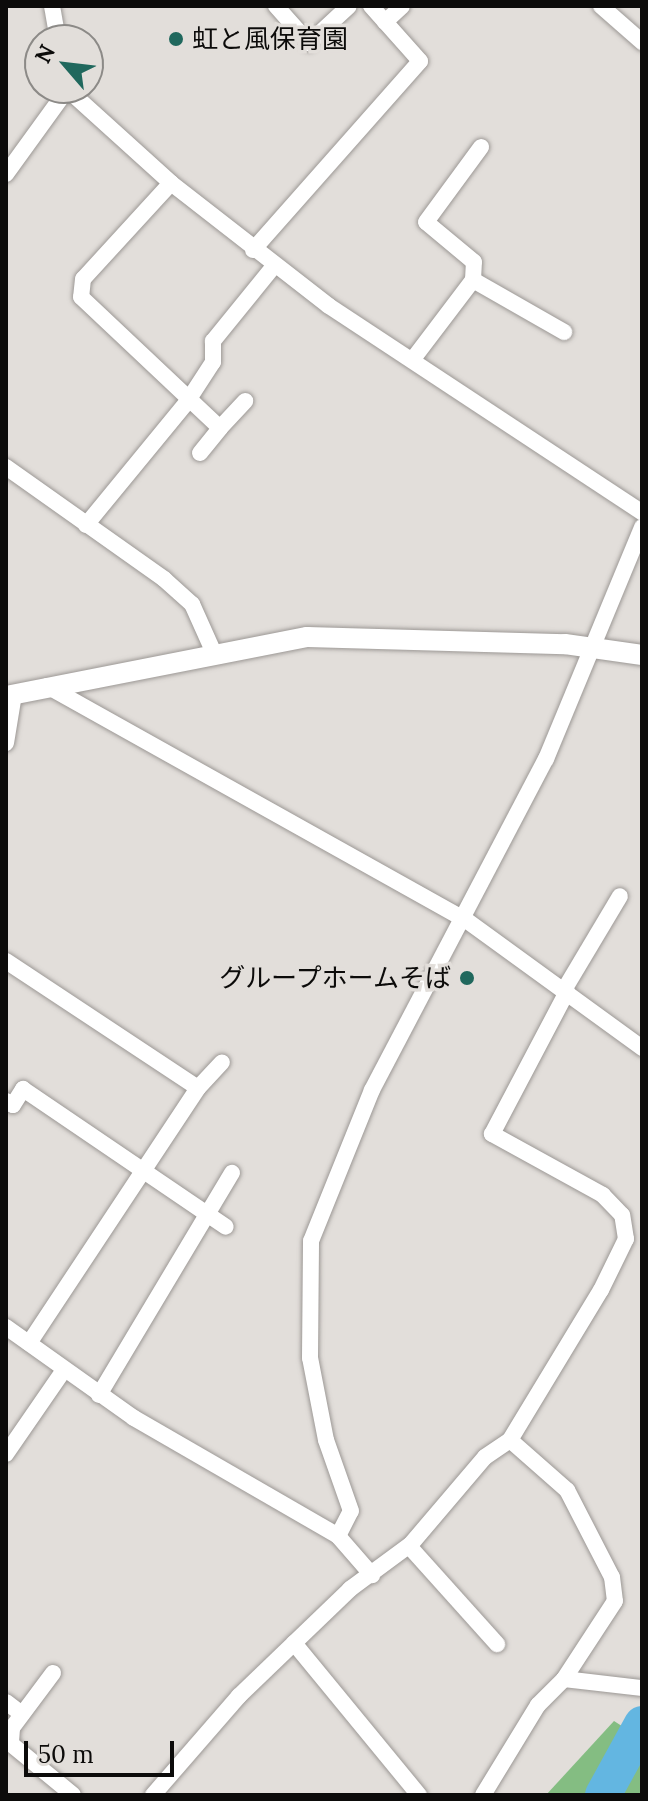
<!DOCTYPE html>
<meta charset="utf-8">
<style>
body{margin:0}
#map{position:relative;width:648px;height:1801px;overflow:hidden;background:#e2deda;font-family:Lora,"Noto Sans JP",serif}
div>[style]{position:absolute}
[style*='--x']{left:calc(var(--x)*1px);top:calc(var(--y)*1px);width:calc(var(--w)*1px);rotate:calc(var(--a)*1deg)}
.forest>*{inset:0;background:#84bd82}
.river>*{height:36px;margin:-18px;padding:0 18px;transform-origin:18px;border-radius:18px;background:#63b6e1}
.roads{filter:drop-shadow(0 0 2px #9c9895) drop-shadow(0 0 2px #9c9895)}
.minor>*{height:16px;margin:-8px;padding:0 8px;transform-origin:8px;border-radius:8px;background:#fff}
.tertiary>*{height:20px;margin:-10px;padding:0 10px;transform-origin:10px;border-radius:10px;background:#fff}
.dots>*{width:22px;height:22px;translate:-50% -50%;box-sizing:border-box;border:4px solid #e2deda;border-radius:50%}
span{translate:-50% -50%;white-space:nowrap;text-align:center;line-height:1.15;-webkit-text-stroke:7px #e2deda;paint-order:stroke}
.poi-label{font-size:26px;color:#0c0b0a}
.left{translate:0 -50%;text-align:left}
.right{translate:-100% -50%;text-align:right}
.frame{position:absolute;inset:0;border:8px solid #0c0b0a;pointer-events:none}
.north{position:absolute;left:24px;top:24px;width:80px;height:80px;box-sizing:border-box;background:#e2deda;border:2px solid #8c8a87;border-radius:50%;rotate:298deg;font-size:22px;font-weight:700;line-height:32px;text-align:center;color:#0c0b0a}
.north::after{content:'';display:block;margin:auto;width:28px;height:36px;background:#20685d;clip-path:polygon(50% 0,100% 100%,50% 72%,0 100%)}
.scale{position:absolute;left:24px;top:1741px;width:150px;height:36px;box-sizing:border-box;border:4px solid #0c0b0a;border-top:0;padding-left:10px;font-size:24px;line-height:28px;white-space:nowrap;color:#0c0b0a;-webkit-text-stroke:6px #e2deda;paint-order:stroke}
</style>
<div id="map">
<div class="forest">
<i style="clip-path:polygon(614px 1721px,642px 1739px,642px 1795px,546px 1795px)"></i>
</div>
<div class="river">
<i style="--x:603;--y:1795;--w:81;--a:-61.2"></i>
</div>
<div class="roads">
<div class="minor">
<i style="--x:52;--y:6;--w:35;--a:80"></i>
<i style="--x:276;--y:6;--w:50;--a:48.3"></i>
<i style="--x:309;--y:43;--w:54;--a:-42.8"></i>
<i style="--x:601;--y:6;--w:55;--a:41.3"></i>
<i style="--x:385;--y:22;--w:23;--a:-43"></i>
<i style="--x:66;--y:88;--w:142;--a:42.1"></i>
<i style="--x:171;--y:183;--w:200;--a:37.9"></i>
<i style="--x:329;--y:306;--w:375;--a:33.4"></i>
<i style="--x:6;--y:174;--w:102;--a:-54.1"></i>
<i style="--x:171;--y:183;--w:130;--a:132.5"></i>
<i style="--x:83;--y:279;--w:18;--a:96"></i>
<i style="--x:81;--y:297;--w:191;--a:43.3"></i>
<i style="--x:220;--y:428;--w:37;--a:-47"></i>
<i style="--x:253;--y:250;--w:252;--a:-48.5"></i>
<i style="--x:420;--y:61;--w:74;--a:-131.7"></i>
<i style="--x:473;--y:280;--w:18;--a:-87"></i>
<i style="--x:474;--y:262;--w:62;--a:-140.2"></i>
<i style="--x:426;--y:222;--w:93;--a:-53.7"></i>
<i style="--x:413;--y:359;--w:99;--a:-52.8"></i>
<i style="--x:473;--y:280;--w:105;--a:29.7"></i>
<i style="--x:200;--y:453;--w:32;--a:-51"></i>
<i style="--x:6;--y:467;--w:194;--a:35.3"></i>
<i style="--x:164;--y:579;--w:38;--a:42"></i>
<i style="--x:192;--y:604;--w:51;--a:65.9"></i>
<i style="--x:86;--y:525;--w:159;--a:-50.6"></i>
<i style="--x:187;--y:402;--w:48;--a:-57"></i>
<i style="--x:213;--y:362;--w:21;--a:-90"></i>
<i style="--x:213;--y:341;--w:97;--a:-50.9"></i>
<i style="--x:47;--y:686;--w:480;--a:29.2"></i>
<i style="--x:466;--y:920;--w:218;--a:36"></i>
<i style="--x:6;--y:743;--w:50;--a:-80.7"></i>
<i style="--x:6;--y:961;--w:230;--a:33.5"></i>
<i style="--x:198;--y:1088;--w:306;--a:123.5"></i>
<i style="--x:564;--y:990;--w:109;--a:-59.2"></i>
<i style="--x:198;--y:1088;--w:35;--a:-47"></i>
<i style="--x:6;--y:1101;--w:8;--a:30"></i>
<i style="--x:13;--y:1105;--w:19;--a:-58"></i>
<i style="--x:23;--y:1089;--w:245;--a:34.2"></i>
<i style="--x:6;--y:1327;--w:157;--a:35.4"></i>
<i style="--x:134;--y:1418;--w:236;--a:30"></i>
<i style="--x:338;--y:1536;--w:52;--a:48.9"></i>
<i style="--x:99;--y:1395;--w:259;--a:-59.1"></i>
<i style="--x:510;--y:1440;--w:76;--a:41.3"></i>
<i style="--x:567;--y:1490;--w:98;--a:62.7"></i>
<i style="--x:612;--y:1577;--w:24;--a:83"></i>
<i style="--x:615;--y:1601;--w:93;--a:123.2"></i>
<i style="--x:6;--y:1454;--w:102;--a:-55.4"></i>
<i style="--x:338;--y:1536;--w:28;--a:-63"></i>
<i style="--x:351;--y:1511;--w:75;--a:-109.4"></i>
<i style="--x:326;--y:1440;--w:84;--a:-101"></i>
<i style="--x:310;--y:1358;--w:117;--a:-89.5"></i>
<i style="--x:311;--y:1241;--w:163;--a:-68"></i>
<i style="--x:372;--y:1090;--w:374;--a:-62.3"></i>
<i style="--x:546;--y:759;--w:251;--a:-67.5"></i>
<i style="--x:409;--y:1546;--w:132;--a:48.1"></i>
<i style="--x:294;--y:1643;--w:197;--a:50.6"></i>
<i style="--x:53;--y:1673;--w:69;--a:126.7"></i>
<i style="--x:12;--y:1728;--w:16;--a:94"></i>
<i style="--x:11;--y:1744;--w:80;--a:39.4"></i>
<i style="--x:6;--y:1702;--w:20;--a:37"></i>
<i style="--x:153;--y:1795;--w:131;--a:-49"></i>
<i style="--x:239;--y:1696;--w:154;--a:-43.9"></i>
<i style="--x:350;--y:1589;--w:76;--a:-36.4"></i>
<i style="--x:411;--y:1544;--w:114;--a:-49.6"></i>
<i style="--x:485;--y:1457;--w:30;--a:-34"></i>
<i style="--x:510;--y:1440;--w:175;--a:-58.8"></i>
<i style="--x:601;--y:1290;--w:57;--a:-63.9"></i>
<i style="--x:626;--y:1239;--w:24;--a:-99"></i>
<i style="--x:622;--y:1215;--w:28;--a:-134"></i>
<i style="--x:603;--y:1195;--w:127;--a:-151.2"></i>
<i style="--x:492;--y:1134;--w:161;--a:-62.2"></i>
<i style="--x:483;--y:1795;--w:105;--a:-58.6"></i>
<i style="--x:538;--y:1705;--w:37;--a:-45"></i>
<i style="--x:564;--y:1679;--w:79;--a:6.6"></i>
</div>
<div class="tertiary">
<i style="--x:6;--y:696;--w:307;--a:-11.1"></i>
<i style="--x:307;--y:637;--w:258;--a:1.6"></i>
<i style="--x:565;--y:644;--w:78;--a:8.1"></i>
</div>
</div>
<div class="dots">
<i style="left:176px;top:39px;background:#20685d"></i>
<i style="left:467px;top:978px;background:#20685d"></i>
</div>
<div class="poi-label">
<span class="left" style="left:192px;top:39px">虹と風保育園</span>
<span class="right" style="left:451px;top:978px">グループホームそば</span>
</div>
<div class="frame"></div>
<div class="north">N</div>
<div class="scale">50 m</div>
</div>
